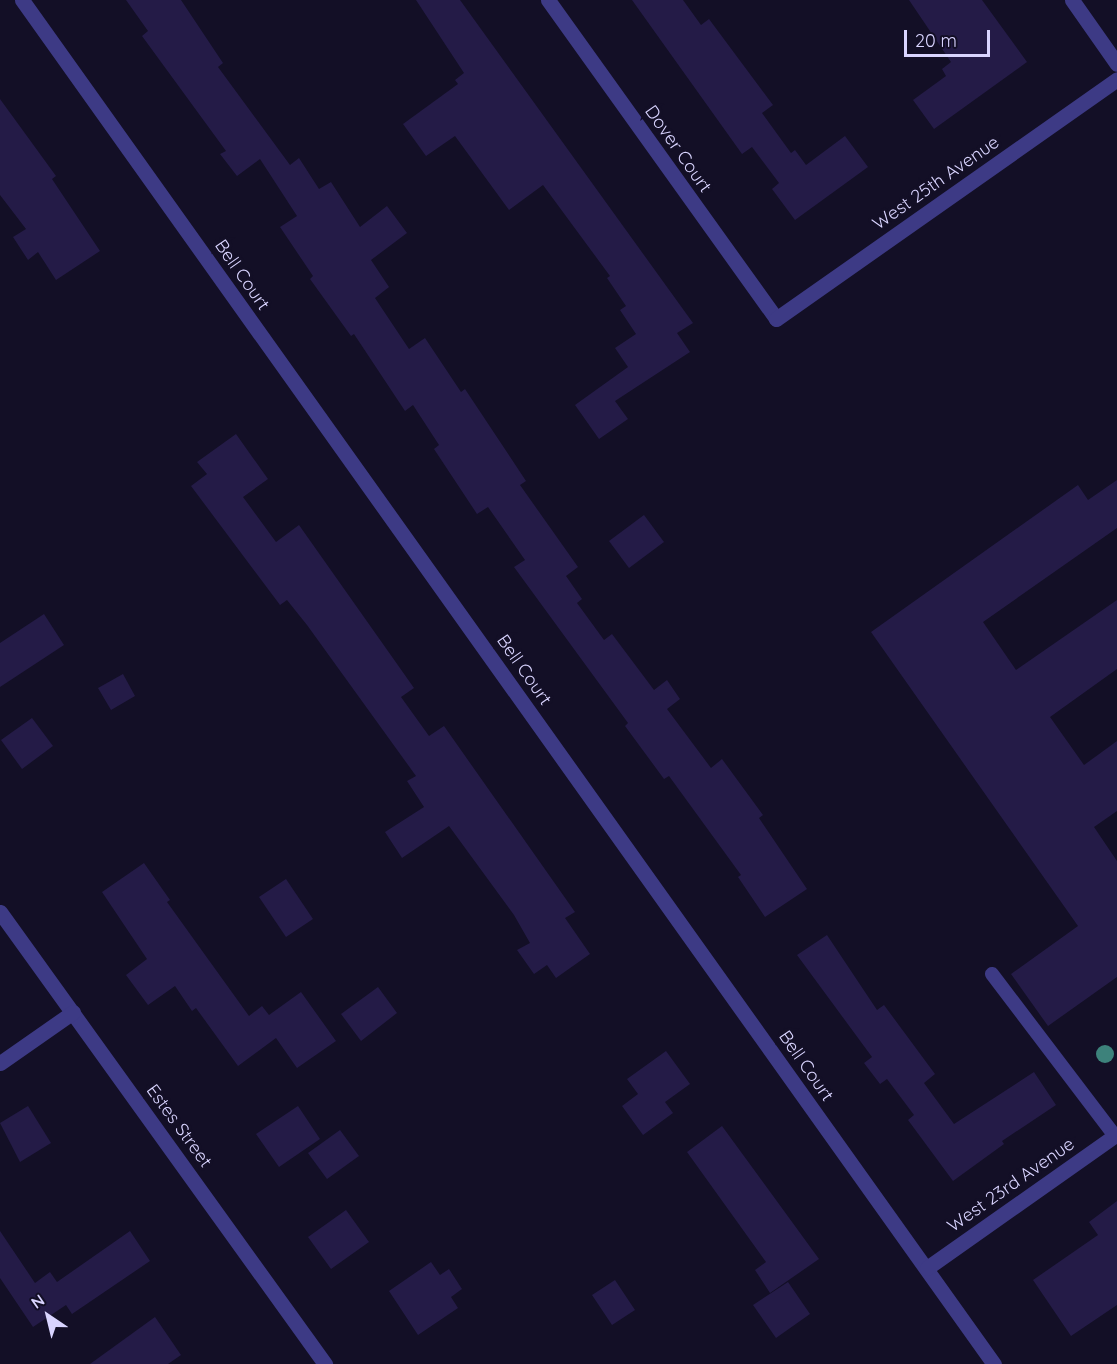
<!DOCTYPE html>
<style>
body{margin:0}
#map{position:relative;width:1117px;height:1364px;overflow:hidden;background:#130f26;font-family:Quicksand,sans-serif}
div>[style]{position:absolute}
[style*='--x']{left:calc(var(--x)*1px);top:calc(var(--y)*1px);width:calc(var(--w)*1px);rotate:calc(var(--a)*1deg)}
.building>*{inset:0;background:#241b47}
.service>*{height:14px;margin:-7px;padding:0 7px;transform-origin:7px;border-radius:7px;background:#3d3a85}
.minor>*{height:15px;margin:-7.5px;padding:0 7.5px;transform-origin:7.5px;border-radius:7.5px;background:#3d3a85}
.trees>*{width:18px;height:18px;margin:-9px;border-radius:50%;background:#3d827b}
span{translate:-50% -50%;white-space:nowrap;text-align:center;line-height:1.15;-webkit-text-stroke:6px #130f26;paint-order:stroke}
.street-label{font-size:18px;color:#d9d4ff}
.north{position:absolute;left:18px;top:1286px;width:60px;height:60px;-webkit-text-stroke:4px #130f26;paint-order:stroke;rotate:325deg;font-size:16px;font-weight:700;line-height:24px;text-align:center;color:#d9d4ff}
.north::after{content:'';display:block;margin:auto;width:21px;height:27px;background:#d9d4ff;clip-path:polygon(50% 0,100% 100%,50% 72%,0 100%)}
.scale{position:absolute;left:904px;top:30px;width:86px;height:27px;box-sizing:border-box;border:3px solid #d9d4ff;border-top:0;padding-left:8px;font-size:18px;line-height:21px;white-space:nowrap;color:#d9d4ff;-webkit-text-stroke:4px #130f26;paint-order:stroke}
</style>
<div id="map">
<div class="building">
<i style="clip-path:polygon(126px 0,181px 0,223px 63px,218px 67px,290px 165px,299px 158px,319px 189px,331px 182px,360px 227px,387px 206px,407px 233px,371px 260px,389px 287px,375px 298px,409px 349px,425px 338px,461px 392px,465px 389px,526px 481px,520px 485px,578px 567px,566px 576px,582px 599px,577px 603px,604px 640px,612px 634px,654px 690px,667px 680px,680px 699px,667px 709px,711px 768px,722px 759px,763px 815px,759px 818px,807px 889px,765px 917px,738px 877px,741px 875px,669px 776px,664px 779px,625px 726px,628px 723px,514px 567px,525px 560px,488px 507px,477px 514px,434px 449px,439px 445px,413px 405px,405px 411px,354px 334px,351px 336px,310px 279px,313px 276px,280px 227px,297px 216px,260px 159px,237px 176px,220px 154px,226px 151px,142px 36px,148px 31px)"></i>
<i style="clip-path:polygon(416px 0,460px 0,693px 323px,677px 333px,690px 352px,615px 401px,628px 419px,599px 439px,575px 405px,628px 367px,615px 348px,636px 334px,620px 310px,626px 306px,607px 278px,610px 276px,543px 185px,509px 210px,455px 136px,426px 156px,403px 124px,458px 84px,455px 80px,464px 73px)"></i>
<i style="clip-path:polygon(632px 0,683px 0,701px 25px,709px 19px,773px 105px,762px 113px,791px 153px,795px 150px,806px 165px,845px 136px,868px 167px,795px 220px,772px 189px,779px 183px,752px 147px,742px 154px)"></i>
<i style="clip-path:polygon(909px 0,982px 0,1027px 62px,934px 129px,913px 100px,946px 76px,942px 69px,951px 62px)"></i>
<i style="clip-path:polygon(0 99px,56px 176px,52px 179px,100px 251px,56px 280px,38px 252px,28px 260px,13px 237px,26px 229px,0 195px)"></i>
<i style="clip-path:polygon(236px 434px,268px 479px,243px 497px,276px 542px,299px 525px,414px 688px,401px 697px,429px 736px,444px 726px,575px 912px,565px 918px,590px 954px,556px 978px,547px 965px,534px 974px,517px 950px,530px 943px,514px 915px,449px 826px,402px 858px,385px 832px,424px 807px,407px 781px,416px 776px,307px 625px,287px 600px,280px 605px,191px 486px,207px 474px,197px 462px)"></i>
<i style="clip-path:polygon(1117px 480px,1117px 528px,983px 622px,1016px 670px,1117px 600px,1117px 669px,1050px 717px,1084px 765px,1117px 741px,1117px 811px,1094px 827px,1117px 861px,1117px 977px,1048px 1026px,1011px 974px,1078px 926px,871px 632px,1078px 485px,1088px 500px)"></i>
<i style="clip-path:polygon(644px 515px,664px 542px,629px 568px,609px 541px)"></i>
<i style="clip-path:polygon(44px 614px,64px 645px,0 687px,0 643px)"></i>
<i style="clip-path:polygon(123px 674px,135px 696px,111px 710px,98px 688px)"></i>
<i style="clip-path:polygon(32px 718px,53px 746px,22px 769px,1px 740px)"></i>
<i style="clip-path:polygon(144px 863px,170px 900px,167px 902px,249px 1016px,262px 1006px,269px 1015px,301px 992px,336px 1041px,297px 1068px,276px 1038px,238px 1066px,196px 1008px,192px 1011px,175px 986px,148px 1005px,126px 975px,147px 959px,102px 892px)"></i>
<i style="clip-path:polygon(286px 879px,313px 919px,286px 937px,259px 897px)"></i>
<i style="clip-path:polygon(827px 935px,877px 1010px,884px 1005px,935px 1074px,924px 1083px,954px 1124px,1034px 1072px,1056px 1105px,1002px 1141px,1004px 1144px,953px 1181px,908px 1120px,914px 1115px,887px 1079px,880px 1084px,864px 1063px,872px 1057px,797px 955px)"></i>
<i style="clip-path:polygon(378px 987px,397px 1013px,361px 1041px,341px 1014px)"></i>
<i style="clip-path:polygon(666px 1051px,690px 1084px,665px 1102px,673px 1113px,643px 1135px,622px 1106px,638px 1094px,627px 1079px)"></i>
<i style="clip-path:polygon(28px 1106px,51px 1143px,20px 1162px,0 1123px)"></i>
<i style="clip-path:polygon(298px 1106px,320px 1139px,279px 1167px,256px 1134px)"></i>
<i style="clip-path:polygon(722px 1126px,819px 1259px,770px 1293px,755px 1270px,766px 1262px,687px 1152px)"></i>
<i style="clip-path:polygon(340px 1130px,359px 1156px,327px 1179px,308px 1153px)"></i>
<i style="clip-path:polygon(1117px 1201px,1117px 1305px,1071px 1336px,1033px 1280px,1098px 1235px,1089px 1222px)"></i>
<i style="clip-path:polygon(346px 1210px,369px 1242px,331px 1269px,308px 1237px)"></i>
<i style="clip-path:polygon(0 1231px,35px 1283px,50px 1272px,57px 1282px,130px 1231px,150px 1261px,72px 1314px,66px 1305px,33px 1327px,0 1278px)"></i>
<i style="clip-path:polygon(431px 1262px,440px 1275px,449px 1269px,462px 1289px,451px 1297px,458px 1308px,418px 1335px,389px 1291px)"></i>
<i style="clip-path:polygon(615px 1280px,635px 1310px,612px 1325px,592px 1295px)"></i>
<i style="clip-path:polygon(788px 1282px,810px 1314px,776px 1338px,753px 1305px)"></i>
<i style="clip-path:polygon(155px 1317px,181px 1355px,168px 1364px,90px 1364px)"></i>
</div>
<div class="service">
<i style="--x:992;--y:974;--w:203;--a:52.8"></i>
</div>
<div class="minor">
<i style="--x:22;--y:0;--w:1675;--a:54.53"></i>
<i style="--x:548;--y:0;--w:392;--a:54.4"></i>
<i style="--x:776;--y:319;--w:417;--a:-35.1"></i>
<i style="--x:1072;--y:0;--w:78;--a:54.9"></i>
<i style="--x:0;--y:912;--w:557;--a:54.28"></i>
<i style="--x:0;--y:1063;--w:89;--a:-34.9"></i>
<i style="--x:927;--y:1268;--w:232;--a:-35.2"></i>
</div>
<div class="trees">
<i style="left:1105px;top:1054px"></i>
</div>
<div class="street-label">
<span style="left:678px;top:149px;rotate:55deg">Dover Court</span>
<span style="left:936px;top:183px;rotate:-35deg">West 25th Avenue</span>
<span style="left:242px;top:275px;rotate:55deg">Bell Court</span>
<span style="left:524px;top:670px;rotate:55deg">Bell Court</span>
<span style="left:806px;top:1066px;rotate:55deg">Bell Court</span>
<span style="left:179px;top:1126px;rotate:54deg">Estes Street</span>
<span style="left:1011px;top:1185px;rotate:-35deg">West 23rd Avenue</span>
</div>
<div class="north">N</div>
<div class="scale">20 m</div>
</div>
